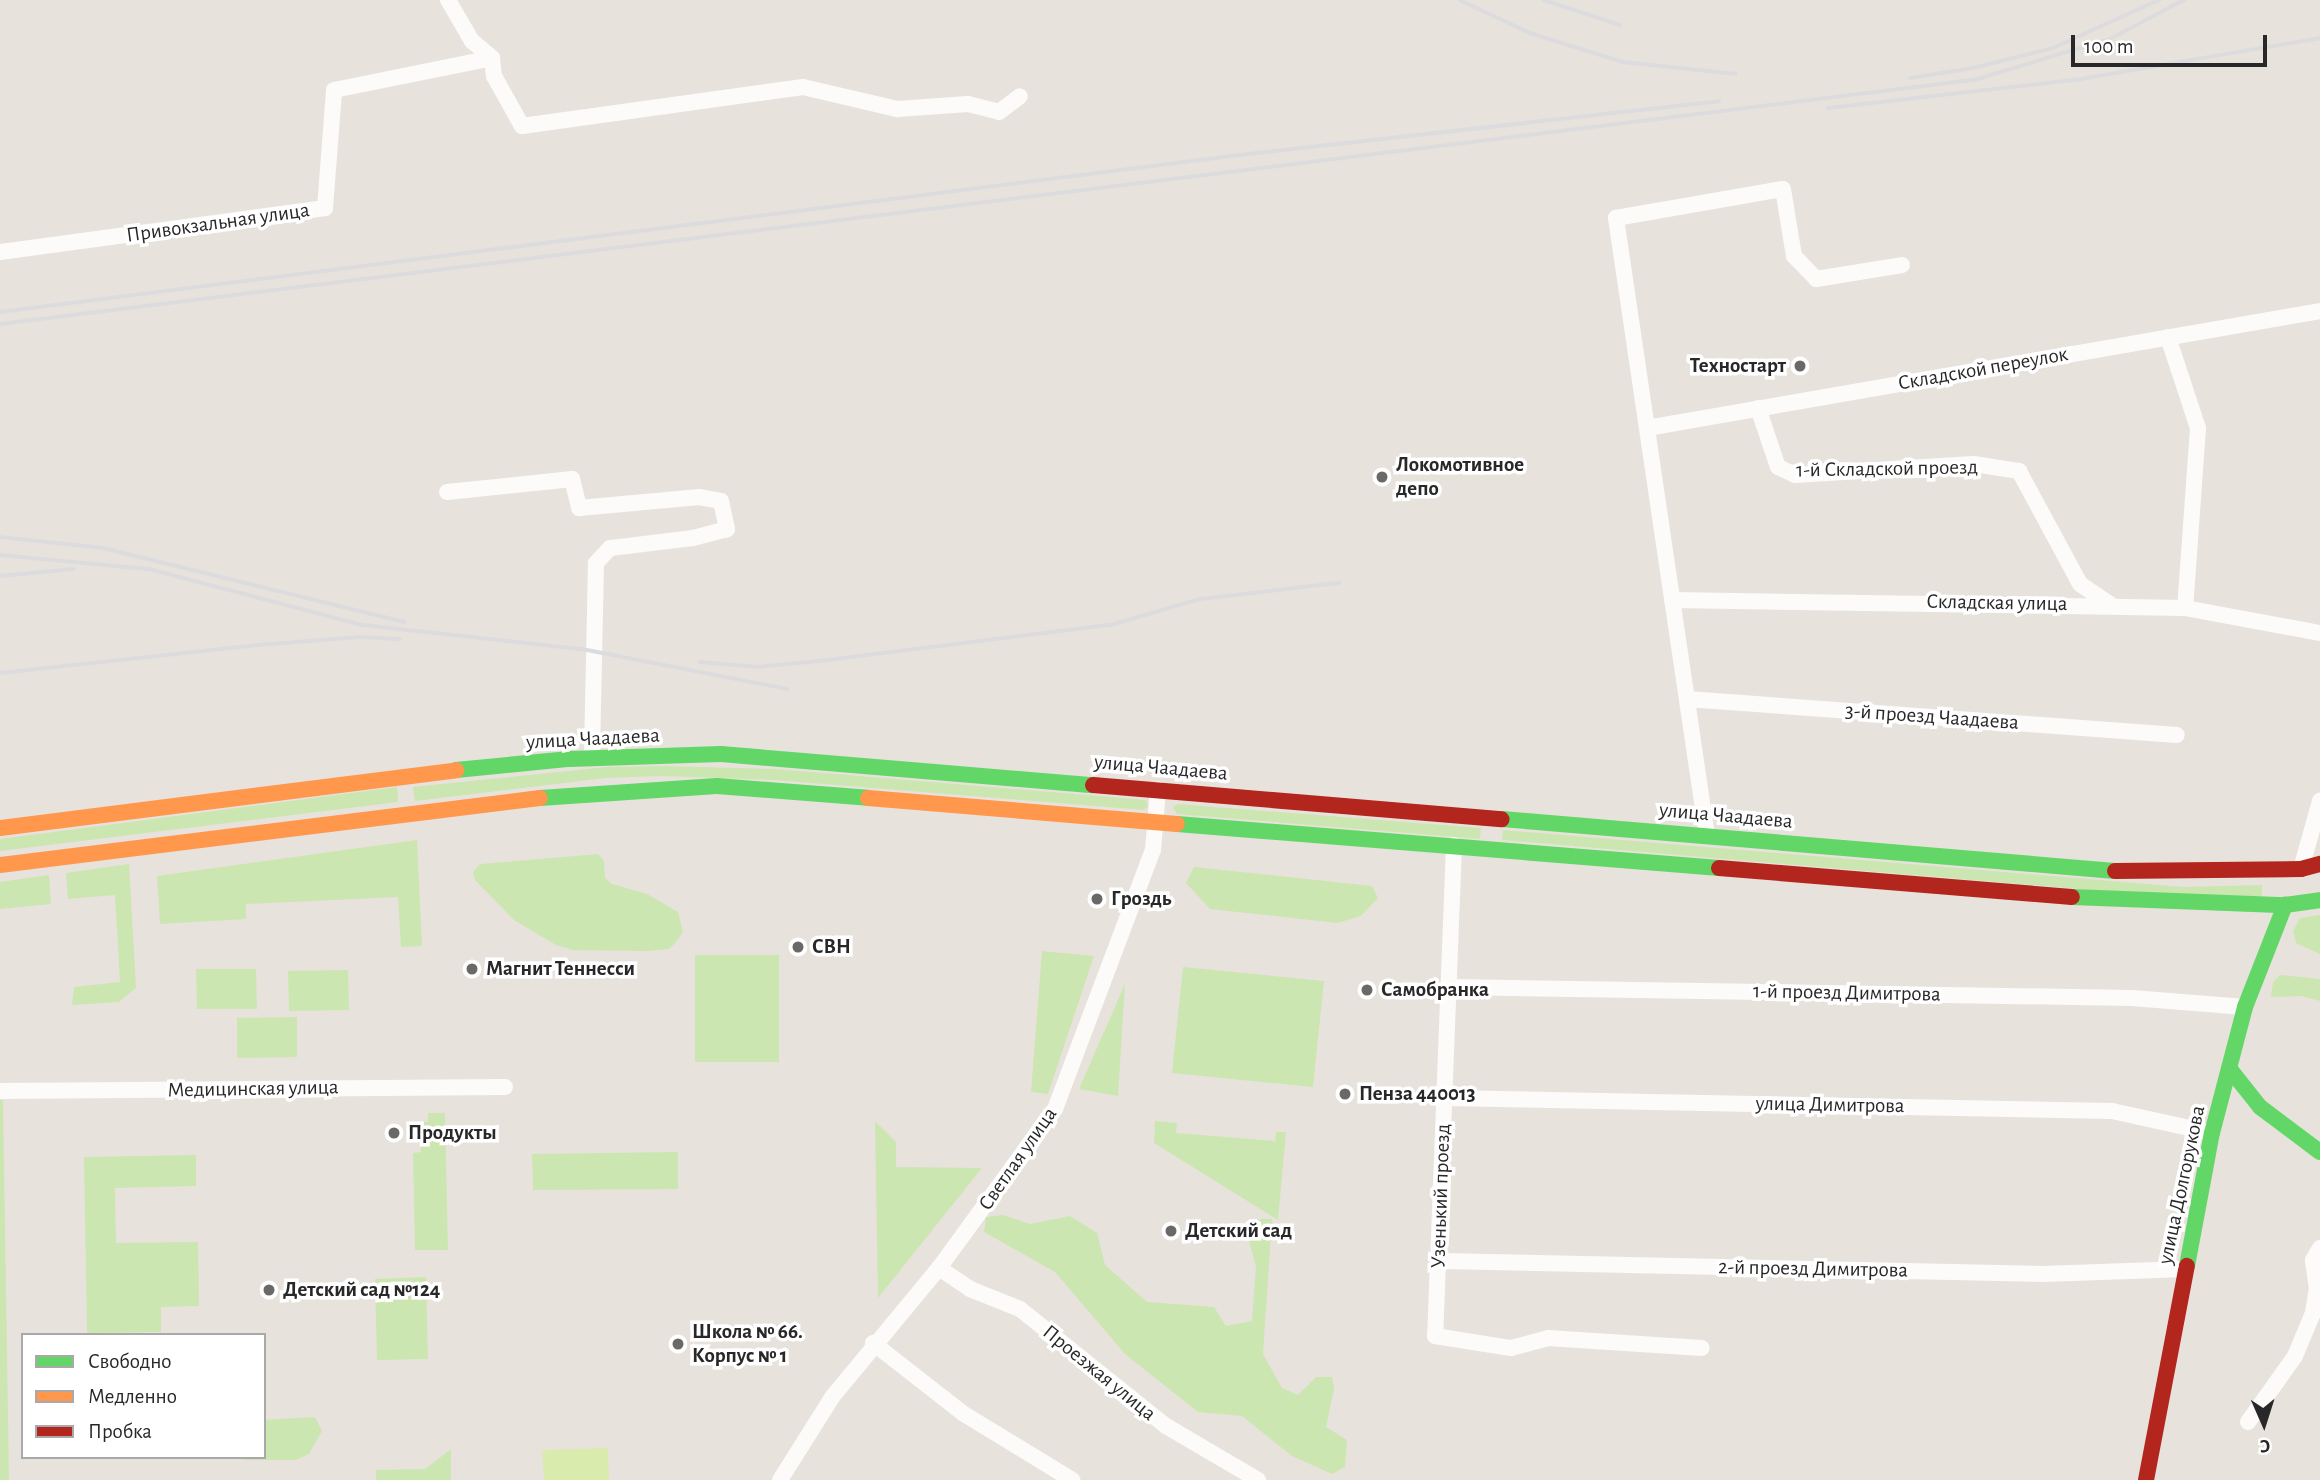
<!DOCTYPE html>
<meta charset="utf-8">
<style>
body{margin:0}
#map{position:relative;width:2320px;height:1480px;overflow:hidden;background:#e8e2dc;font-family:"Alegreya Sans",sans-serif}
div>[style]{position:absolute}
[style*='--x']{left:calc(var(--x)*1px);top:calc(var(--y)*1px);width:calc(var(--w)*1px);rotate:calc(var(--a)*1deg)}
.green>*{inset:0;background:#cce6b1}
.pitch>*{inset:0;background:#daebae}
.street>*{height:16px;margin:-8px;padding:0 8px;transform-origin:8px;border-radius:8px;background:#fcfbfa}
.fast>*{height:16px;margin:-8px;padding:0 8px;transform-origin:8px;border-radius:8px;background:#63d668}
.slow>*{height:16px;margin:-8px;padding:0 8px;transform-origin:8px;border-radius:8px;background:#ff974d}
.jam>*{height:16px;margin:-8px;padding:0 8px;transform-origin:8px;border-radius:8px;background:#b3261e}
.rail>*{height:3.5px;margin:-1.75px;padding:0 1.75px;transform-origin:1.75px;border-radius:1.75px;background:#dcdcde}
.dots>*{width:19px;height:19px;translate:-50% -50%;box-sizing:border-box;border:4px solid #fff;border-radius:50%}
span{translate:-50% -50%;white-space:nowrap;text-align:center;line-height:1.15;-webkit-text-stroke:7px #fff;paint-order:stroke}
.street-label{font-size:21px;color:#282828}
.poi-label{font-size:21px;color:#282828;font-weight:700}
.right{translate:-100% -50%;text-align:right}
.left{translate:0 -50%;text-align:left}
.legend{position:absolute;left:21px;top:1333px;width:245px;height:126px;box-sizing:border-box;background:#fff;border:2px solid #a9a9a9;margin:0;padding:9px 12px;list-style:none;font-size:21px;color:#282828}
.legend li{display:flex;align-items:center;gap:14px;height:35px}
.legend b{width:35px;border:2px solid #a9a9a9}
.north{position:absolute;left:2229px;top:1389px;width:70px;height:70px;-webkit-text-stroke:5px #fff;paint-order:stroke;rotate:177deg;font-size:19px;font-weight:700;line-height:28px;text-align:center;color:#282828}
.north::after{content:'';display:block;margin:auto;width:24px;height:32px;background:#282828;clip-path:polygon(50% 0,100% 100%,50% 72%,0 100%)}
.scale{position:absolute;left:2071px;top:35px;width:196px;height:32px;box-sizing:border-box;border:4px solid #282828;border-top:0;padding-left:9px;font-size:21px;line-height:24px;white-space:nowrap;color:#282828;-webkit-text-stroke:5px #fff;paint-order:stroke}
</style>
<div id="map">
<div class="green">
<i style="clip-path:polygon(663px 766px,776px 769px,1146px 800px,1148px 806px,1144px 810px,775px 780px,663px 776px,606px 778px,415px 801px,413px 787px,606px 767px)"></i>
<i style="clip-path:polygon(397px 787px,398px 802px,0 851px,0 839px)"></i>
<i style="clip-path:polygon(1177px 804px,1481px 828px,1480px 839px,1177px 814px,1173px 808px)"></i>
<i style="clip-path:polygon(1503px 830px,2183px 887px,2262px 885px,2262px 896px,2172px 897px,1502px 840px)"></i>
<i style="clip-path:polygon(417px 840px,422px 946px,401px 947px,398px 897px,246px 904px,246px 919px,160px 924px,157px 876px)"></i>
<i style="clip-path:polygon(598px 854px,604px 861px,605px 878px,612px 884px,647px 894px,678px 912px,683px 932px,676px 942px,669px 949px,647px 951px,573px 950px,556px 945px,514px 920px,475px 880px,473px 872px,480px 864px)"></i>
<i style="clip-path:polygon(129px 864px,136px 988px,119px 1002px,72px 1005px,74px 987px,120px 982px,115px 895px,68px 899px,66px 873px)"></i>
<i style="clip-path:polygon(1194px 867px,1372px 886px,1378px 898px,1361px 916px,1337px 923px,1210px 909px,1186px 883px)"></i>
<i style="clip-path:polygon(49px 875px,51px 904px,0 909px,0 882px)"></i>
<i style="clip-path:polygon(2320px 915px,2320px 954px,2296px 943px,2293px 931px,2300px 918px)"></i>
<i style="clip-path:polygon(1042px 951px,1094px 956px,1048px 1094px,1031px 1092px)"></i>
<i style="clip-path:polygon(695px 955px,779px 955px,779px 1062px,695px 1062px)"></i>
<i style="clip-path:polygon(1183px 967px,1324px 981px,1313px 1087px,1172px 1073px)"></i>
<i style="clip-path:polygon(196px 969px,256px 969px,257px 1009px,197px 1009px)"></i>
<i style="clip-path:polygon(348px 970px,349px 1010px,289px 1011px,288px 971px)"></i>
<i style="clip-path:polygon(2280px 975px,2320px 979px,2320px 1001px,2301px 996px,2271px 997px,2273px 982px)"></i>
<i style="clip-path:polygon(1125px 984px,1118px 1096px,1079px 1089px)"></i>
<i style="clip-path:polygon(297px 1017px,297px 1057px,237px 1058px,237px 1018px)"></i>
<i style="clip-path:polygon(0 1100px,3px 1100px,9px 1480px,0 1480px)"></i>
<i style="clip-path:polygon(428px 1113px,445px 1113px,448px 1250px,415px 1250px,413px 1153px,421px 1152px,421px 1122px,428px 1122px)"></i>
<i style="clip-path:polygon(875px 1121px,896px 1142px,896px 1167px,982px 1168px,878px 1298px)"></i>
<i style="clip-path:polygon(1155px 1121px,1177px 1123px,1176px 1133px,1275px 1141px,1276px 1132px,1286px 1132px,1278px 1220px,1154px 1143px)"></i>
<i style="clip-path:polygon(678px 1152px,678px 1189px,533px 1190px,532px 1154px)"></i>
<i style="clip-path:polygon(196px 1155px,196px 1186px,115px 1188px,116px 1243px,198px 1242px,199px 1306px,161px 1307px,161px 1332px,87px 1333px,84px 1157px)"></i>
<i style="clip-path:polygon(1003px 1215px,1030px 1224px,1070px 1216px,1097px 1233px,1105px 1265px,1147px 1302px,1214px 1307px,1226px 1326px,1252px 1321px,1256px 1266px,1248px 1238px,1254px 1219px,1272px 1219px,1263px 1354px,1282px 1388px,1298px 1395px,1316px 1377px,1332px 1377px,1334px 1389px,1326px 1427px,1347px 1440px,1345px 1467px,1332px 1474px,1292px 1456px,1242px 1416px,1198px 1412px,1125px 1354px,1055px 1272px,984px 1232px,986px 1217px)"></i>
<i style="clip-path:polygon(426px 1277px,428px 1359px,377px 1360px,375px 1279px)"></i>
<i style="clip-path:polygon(315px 1417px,322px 1431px,309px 1454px,296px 1460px,238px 1460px,264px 1457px,264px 1420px)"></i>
<i style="clip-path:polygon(451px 1449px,451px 1480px,376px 1480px,376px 1470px,425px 1469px)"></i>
</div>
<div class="pitch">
<i style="clip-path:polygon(608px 1448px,609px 1480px,544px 1480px,542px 1450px)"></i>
</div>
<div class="street">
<i style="--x:448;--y:0;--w:48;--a:59.7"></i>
<i style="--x:472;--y:41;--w:26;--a:40"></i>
<i style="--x:492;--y:58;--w:18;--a:84"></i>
<i style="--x:494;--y:76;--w:57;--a:60.8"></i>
<i style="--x:522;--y:126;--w:284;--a:-7.9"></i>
<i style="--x:803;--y:87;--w:97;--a:13.2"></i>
<i style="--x:897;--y:109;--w:71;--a:-4"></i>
<i style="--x:968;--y:104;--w:32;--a:14"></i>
<i style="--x:999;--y:112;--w:26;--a:-37"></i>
<i style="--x:0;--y:252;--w:328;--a:-7.7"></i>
<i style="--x:325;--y:208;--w:118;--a:-85.6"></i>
<i style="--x:334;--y:90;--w:161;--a:-11.4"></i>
<i style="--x:2168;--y:337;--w:96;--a:71.8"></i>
<i style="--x:2198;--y:428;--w:180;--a:94.1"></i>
<i style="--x:1758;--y:408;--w:62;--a:71.3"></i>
<i style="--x:1778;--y:467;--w:19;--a:25"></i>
<i style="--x:1795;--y:475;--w:179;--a:-3.5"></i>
<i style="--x:1974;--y:464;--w:46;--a:8.8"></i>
<i style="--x:2019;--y:471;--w:128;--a:61.6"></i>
<i style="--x:2080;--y:584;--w:37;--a:34"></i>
<i style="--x:1647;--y:428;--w:683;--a:-9.86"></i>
<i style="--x:447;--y:492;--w:126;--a:-5.9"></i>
<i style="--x:572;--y:479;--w:30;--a:76"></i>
<i style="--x:579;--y:508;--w:121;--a:-5.2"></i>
<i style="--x:699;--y:497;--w:22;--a:10"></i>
<i style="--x:721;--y:501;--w:29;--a:78"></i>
<i style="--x:727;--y:529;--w:35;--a:165"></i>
<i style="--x:693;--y:538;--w:84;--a:173.1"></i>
<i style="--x:610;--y:548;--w:21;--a:133"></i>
<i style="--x:596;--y:563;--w:195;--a:91.2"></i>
<i style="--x:1672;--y:600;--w:513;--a:0.89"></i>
<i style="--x:2185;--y:608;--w:137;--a:10.5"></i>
<i style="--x:1687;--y:699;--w:491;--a:4.2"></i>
<i style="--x:1707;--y:836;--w:625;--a:-98.38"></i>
<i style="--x:1616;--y:218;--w:169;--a:-9.9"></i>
<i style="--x:1783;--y:189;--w:68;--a:80.7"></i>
<i style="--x:1794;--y:256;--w:32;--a:46"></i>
<i style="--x:1816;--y:279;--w:87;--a:-9.2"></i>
<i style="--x:1454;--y:845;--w:491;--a:92.2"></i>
<i style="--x:1435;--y:1336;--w:77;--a:9"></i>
<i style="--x:1511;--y:1348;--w:38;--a:-15"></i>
<i style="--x:1548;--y:1338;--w:154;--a:3.7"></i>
<i style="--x:2301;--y:869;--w:71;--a:-74.4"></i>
<i style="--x:1449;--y:987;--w:683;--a:0.92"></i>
<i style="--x:2132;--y:998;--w:113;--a:4.6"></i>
<i style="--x:0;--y:1091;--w:505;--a:-0.45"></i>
<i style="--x:1445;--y:1098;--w:667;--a:1.12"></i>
<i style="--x:2112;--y:1111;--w:102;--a:12.4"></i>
<i style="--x:1440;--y:1261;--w:603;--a:1.24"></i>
<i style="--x:2043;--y:1274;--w:143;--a:-2"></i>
<i style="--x:939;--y:1268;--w:37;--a:34"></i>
<i style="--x:970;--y:1289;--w:54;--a:21.8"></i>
<i style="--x:1020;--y:1309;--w:187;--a:38.7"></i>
<i style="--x:1166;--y:1426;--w:107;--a:30.4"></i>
<i style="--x:873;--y:1343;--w:115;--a:38"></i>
<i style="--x:964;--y:1414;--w:127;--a:31.4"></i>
<i style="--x:2248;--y:1422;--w:81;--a:-54.5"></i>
<i style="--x:2295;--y:1356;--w:47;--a:-67.3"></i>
<i style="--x:2313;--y:1313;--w:24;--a:-81"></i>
<i style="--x:2317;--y:1289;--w:29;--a:-98"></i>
<i style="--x:2313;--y:1260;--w:14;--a:-60"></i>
<i style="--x:780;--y:1480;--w:99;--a:-57.8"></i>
<i style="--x:833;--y:1396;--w:166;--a:-50.4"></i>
<i style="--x:939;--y:1268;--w:197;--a:-53.9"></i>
<i style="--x:1055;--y:1109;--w:277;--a:-69.3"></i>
<i style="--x:1153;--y:850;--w:61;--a:-85.3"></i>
</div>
<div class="fast">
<i style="--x:456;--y:770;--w:114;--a:-5.6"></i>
<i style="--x:569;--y:759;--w:152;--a:-1.9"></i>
<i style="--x:721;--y:754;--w:373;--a:4.8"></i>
<i style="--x:540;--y:798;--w:177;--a:-3.9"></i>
<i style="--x:717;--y:786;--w:151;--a:4.5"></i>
<i style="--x:1502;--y:819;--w:615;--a:4.85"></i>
<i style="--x:1177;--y:824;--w:544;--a:4.64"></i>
<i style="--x:2072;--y:897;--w:213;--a:2.2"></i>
<i style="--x:2285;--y:905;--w:35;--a:-8"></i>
<i style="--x:2229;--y:1068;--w:50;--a:51.5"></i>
<i style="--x:2260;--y:1107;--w:75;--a:36.9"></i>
<i style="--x:2187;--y:1266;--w:135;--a:-79.4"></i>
<i style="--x:2212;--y:1133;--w:130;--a:-75.3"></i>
<i style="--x:2245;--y:1007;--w:110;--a:-68.6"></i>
</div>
<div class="slow">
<i style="--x:868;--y:798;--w:310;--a:4.8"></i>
<i style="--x:0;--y:828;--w:460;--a:-7.2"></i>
<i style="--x:0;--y:865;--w:544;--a:-7.07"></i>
</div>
<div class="jam">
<i style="--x:1093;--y:785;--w:410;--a:4.8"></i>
<i style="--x:1719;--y:868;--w:354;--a:4.7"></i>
<i style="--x:2115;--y:871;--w:186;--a:-0.6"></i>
<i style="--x:2301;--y:869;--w:20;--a:-15"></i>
<i style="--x:2146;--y:1480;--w:218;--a:-79.2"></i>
</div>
<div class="rail">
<i style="--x:1460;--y:0;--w:77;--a:25.2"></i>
<i style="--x:1530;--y:33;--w:97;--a:17.3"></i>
<i style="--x:1623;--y:62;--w:113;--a:6.1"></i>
<i style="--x:1544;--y:0;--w:80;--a:18.2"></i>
<i style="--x:1910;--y:78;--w:64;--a:-9"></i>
<i style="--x:1973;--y:68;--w:82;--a:-14"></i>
<i style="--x:2053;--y:48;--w:116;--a:-24.4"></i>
<i style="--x:1828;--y:108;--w:255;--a:-6.5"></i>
<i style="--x:2081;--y:79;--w:242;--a:-9.7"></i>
<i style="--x:0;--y:312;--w:1241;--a:-7.22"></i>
<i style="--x:1231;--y:156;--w:491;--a:-6.4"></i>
<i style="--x:0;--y:324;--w:1989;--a:-7.05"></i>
<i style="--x:1974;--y:80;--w:142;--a:-16.8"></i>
<i style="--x:2110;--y:39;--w:84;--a:-27.8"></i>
<i style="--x:0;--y:537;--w:104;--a:6.1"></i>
<i style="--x:103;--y:548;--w:310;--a:13.8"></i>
<i style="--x:0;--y:555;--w:150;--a:5.4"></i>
<i style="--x:149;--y:569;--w:221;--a:14.7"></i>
<i style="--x:363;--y:625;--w:220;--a:6.3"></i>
<i style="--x:582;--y:649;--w:209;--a:11"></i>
<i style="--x:0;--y:576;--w:74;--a:-5.4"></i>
<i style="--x:700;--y:662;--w:58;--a:4.9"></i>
<i style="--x:758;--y:667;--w:69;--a:-5.8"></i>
<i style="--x:827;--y:660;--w:289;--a:-7.1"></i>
<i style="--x:1114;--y:624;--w:90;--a:-16.2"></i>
<i style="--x:1200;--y:599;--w:140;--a:-6.6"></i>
<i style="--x:0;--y:673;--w:260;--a:-6.2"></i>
<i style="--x:258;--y:645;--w:101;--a:-4.5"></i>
<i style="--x:359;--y:637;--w:41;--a:2.8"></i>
</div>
<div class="dots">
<i style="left:1800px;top:366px;background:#6b6967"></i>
<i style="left:1382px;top:477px;background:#6b6967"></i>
<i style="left:1097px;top:899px;background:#6b6967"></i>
<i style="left:798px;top:947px;background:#6b6967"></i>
<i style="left:472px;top:969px;background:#6b6967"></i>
<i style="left:1367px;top:990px;background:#6b6967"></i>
<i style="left:1345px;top:1094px;background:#6b6967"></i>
<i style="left:394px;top:1133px;background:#6b6967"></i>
<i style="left:1171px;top:1231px;background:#6b6967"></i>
<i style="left:269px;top:1290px;background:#6b6967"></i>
<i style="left:678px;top:1344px;background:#6b6967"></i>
</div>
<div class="street-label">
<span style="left:218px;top:223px;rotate:-8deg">Привокзальная улица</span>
<span style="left:1983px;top:369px;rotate:-10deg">Складской переулок</span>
<span style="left:1887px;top:469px;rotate:-1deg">1-й Складской проезд</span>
<span style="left:1997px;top:603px;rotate:1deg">Складская улица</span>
<span style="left:1932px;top:717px;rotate:4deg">3-й проезд Чаадаева</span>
<span style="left:593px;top:739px;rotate:-3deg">улица Чаадаева</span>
<span style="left:1161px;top:768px;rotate:5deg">улица Чаадаева</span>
<span style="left:1726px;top:816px;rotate:5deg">улица Чаадаева</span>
<span style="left:1847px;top:993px;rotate:1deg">1-й проезд Димитрова</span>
<span style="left:253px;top:1089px;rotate:-1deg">Медицинская улица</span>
<span style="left:1830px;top:1105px;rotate:1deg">улица Димитрова</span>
<span style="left:1018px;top:1159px;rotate:-55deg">Светлая улица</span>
<span style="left:2182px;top:1185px;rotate:-78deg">улица Долгорукова</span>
<span style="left:1441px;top:1196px;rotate:-88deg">Узенький проезд</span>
<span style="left:1813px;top:1269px;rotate:1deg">2-й проезд Димитрова</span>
<span style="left:1099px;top:1373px;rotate:39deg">Проезжая улица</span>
</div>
<div class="poi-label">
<span class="right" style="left:1786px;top:366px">Техностарт</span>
<span class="left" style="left:1396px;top:477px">Локомотивное<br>депо</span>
<span class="left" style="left:1111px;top:899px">Гроздь</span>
<span class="left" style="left:812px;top:947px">СВН</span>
<span class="left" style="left:486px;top:969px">Магнит Теннесси</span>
<span class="left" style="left:1381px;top:990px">Самобранка</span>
<span class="left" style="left:1359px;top:1094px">Пенза 440013</span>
<span class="left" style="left:408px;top:1133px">Продукты</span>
<span class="left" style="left:1185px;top:1231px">Детский сад</span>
<span class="left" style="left:283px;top:1290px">Детский сад №124</span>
<span class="left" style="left:692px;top:1344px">Школа № 66.<br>Корпус № 1</span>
</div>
<ul class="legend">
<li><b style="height:9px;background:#63d668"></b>Свободно</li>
<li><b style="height:9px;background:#ff974d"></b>Медленно</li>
<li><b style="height:9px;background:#b3261e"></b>Пробка</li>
</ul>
<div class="north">С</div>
<div class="scale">100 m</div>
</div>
